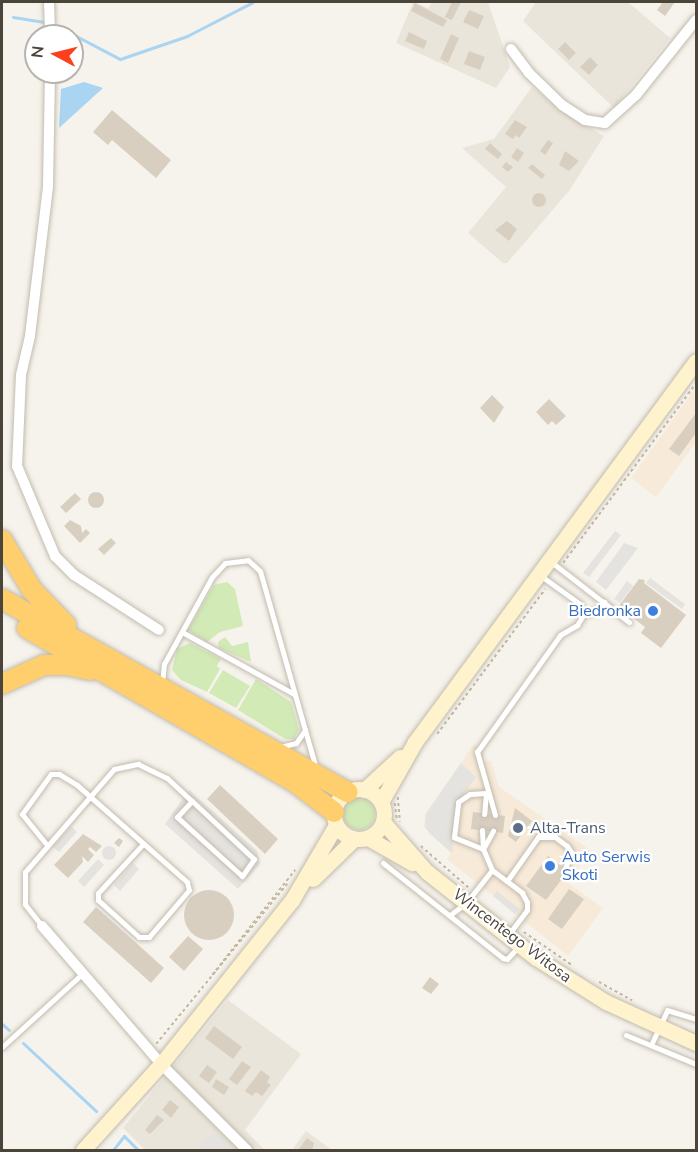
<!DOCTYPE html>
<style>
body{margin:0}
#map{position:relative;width:698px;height:1152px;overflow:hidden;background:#f6f3ec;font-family:"Nunito Sans",sans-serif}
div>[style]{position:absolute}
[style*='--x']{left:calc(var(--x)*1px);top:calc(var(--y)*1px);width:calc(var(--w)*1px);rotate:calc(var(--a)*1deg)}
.residential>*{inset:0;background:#eae5da}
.commercial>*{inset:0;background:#f7ead8}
.green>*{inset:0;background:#d2eab5}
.round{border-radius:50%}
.parking>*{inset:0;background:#e5e3e0}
.water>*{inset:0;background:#a9d4f2}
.stream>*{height:3px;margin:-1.5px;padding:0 1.5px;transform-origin:1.5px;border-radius:1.5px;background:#a9d4f2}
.building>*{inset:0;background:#d8cfc1}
.path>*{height:1.5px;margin-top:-0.75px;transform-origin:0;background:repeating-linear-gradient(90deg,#c4b79f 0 3px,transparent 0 6px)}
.roads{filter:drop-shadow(0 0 2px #c2bbae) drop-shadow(0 0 2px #c2bbae)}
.lane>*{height:5px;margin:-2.5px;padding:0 2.5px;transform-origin:2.5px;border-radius:2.5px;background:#fff}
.street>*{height:10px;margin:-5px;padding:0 5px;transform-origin:5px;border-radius:5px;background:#fff}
.secondary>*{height:15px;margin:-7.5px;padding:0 7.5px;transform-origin:7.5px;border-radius:7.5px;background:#fff3cd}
.secondary>.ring{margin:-7.5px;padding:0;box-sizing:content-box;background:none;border:15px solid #fff3cd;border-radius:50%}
.highway>*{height:20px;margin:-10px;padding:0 10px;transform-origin:10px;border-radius:10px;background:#ffcf6e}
.dots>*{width:16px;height:16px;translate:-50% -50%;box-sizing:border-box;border:3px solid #fff;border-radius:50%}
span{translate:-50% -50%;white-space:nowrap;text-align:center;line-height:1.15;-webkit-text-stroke:4.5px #fff;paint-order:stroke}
.shop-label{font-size:16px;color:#366cbe}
.right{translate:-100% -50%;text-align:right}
.left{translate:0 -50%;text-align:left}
.service-label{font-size:16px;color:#4e5e75}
.street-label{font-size:16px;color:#4b4439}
.frame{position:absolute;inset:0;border:3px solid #4b4439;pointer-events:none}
.north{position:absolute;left:24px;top:24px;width:60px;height:60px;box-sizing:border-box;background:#fff;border:2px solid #b7b4b0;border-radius:50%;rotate:277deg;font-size:16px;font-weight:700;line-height:24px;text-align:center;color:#4b4439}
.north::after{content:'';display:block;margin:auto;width:21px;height:27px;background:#fc3f1d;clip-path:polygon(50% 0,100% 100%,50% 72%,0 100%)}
</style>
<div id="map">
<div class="residential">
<i style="clip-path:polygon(413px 2px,428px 8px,432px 2px,488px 2px,510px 67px,496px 88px,396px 43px)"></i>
<i style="clip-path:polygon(536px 2px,628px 2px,670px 38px,614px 108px,523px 21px)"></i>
<i style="clip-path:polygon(532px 87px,566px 114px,604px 136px,569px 191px,507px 263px,503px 263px,468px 233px,506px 187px,462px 148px,494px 139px)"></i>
<i style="clip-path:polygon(228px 1000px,301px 1054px,245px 1130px,265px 1150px,145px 1150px,123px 1128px)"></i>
<i style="clip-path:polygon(306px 1131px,332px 1150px,292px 1150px)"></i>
</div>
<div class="commercial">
<i style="clip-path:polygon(694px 390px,696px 442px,656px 497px,631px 478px)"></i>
<i style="clip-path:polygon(474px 744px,484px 751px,484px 762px,491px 761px,499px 787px,590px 850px,568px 883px,603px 908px,568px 956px,447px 859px,451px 853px,424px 827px,425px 814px)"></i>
</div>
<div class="green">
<i style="clip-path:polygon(227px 582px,235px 589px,243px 626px,220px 632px,207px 642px,188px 630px,214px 585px)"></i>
<i style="clip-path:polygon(225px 637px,232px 646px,248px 642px,251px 662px,219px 648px,218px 642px)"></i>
<i style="clip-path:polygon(190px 643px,221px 659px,217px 666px,220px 669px,207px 692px,181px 680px,172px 670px,177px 649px)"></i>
<i style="clip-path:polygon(223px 670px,250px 686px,236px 708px,209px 693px)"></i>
<i style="clip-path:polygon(256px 679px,291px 702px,299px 729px,294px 739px,285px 739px,238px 710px)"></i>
<i class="round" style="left:343px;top:798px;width:32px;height:32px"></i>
</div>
<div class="parking">
<i style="clip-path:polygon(615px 531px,621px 535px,589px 577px,583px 573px)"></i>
<i style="clip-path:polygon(624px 543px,638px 548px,606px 590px,596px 582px)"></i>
<i style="clip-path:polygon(650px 578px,685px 604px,682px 609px,646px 583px)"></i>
<i style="clip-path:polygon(627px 581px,633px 586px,620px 603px,614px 599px)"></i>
<i style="clip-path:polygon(461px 763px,476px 777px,458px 802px,452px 853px,430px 834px,425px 827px,426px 814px)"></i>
<i style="clip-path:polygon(189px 790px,257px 851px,260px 864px,238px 889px,165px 824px)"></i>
<i style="clip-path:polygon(71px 826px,77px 832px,59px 852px,53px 847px)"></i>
<i class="round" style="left:102px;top:846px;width:14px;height:14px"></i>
<i style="clip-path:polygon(98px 859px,104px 865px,84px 887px,78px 881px)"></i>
<i style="clip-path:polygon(133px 863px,139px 869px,120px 891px,114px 885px)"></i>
<i style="clip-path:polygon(497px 891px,520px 909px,515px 914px,493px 896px)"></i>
<i style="clip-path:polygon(215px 1131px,235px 1150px,196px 1150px)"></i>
</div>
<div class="water">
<i style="clip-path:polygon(84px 82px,103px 88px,59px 128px,61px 89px)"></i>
</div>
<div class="stream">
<i style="--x:13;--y:17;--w:30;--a:9"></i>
<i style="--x:59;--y:27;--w:69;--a:27.7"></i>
<i style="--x:120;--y:59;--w:71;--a:-18.9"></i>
<i style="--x:187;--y:36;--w:74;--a:-27.3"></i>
<i style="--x:2;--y:1024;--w:9;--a:41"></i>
<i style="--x:23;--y:1043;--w:100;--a:43"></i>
<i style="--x:113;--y:1150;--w:18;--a:-52"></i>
<i style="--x:124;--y:1136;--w:20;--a:45"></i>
</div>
<div class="building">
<i style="clip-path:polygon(452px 2px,461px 2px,452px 20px,445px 17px)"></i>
<i style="clip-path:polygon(663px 2px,675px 2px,665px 16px,657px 10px)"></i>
<i style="clip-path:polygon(415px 3px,447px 20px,443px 27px,411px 11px)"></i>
<i style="clip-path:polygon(469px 10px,484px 16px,478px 29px,463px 22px)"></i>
<i style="clip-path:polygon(409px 32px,427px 41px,424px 49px,405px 41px)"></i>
<i style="clip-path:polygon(451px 34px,459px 38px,448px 63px,440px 59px)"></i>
<i style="clip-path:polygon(565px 42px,576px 53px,569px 60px,558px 49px)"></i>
<i style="clip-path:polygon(469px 51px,485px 57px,480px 70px,464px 64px)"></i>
<i style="clip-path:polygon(590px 57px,598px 65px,589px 75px,580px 67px)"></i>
<i style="clip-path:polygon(112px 110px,171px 160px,156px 178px,112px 140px,108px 145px,93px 132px)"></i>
<i style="clip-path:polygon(515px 120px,527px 127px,519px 138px,516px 135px,513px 139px,505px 134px)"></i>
<i style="clip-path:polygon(548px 140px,553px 143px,545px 155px,540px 151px)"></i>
<i style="clip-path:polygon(490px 143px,502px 154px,498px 159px,485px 149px)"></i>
<i style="clip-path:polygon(517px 148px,524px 153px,518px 162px,511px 157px)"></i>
<i style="clip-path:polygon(565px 151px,579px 161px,569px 171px,559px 165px)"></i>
<i style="clip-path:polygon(506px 162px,513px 167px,508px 172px,502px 167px)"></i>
<i style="clip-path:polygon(532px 164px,545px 175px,542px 179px,528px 168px)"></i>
<i class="round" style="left:532px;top:193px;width:14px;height:14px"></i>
<i style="clip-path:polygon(507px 221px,517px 229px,509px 241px,495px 230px)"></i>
<i style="clip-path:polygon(492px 395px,504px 407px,494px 423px,480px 408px)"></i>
<i style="clip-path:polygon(549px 399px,566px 416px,556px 425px,552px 421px,548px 425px,536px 412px)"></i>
<i style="clip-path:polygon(696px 413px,696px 433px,679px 456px,669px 449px)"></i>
<i class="round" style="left:88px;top:492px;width:16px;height:16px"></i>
<i style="clip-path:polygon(75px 493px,81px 499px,66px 513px,60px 507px)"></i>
<i style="clip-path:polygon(70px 520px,81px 526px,82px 533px,86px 529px,90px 533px,80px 543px,64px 526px)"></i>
<i style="clip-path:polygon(111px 538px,116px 543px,104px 555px,98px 549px)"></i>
<i style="clip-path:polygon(639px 579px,645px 580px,644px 583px,686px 615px,661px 648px,641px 633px,645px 627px,618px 607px)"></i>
<i style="clip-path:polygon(220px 785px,278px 839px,265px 854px,207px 799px)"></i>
<i style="clip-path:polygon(515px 808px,532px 821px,516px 842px,508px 836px)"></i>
<i style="clip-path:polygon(473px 812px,505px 816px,503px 833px,471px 829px)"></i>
<i style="clip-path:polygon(83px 834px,102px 846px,96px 852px,90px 847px,88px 849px,94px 855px,88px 862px,82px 856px,83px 862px,68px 878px,54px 865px)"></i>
<i style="clip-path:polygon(119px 838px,123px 841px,119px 847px,114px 843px)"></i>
<i style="clip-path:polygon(548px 856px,568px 871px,546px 900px,526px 886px)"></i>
<i style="clip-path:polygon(569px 889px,584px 899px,562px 929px,548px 919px)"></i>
<i class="round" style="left:184px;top:890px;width:50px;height:50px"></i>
<i style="clip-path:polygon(96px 907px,164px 968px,151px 983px,83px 922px)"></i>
<i style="clip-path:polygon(188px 936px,203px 949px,184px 971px,169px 957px)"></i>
<i style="clip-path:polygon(430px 977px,439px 984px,431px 994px,422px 988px)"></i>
<i style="clip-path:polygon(214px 1026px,242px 1047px,233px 1059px,205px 1038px)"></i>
<i style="clip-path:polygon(242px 1061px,251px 1067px,237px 1085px,229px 1079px)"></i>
<i style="clip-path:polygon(207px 1065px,217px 1072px,209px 1083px,199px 1076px)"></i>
<i style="clip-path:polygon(261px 1070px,270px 1077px,267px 1082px,271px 1085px,262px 1096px,256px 1092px,252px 1096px,245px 1091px)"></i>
<i style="clip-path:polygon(216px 1079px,229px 1087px,224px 1095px,212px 1087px)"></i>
<i style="clip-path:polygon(170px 1100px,179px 1107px,171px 1118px,162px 1110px)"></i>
<i style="clip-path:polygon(157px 1115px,164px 1120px,150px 1134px,145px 1130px)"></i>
<i style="clip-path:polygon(307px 1138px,314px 1143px,312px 1150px,298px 1150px)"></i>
</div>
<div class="path">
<i style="--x:563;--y:563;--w:224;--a:-53.5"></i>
<i style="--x:437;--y:734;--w:181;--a:-53.3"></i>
<i style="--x:398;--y:797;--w:25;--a:85"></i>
<i style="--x:395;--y:803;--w:17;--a:83"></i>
<i style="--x:421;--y:846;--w:64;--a:41.2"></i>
<i style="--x:524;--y:932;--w:58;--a:34.5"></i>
<i style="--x:212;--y:975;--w:134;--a:-51.7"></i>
<i style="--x:599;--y:982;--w:38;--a:29"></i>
<i style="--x:156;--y:1044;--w:207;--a:-50.7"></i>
</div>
<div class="roads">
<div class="lane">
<i style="--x:550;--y:561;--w:100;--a:37.7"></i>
<i style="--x:584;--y:614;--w:16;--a:-18"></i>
<i style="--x:599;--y:609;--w:9;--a:-54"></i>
<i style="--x:182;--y:632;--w:128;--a:29"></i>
<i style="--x:162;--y:683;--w:19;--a:-84"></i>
<i style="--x:164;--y:664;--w:99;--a:-61.1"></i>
<i style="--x:212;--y:577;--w:19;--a:-47"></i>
<i style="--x:225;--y:563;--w:23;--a:-7"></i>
<i style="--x:248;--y:560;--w:16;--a:43"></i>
<i style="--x:260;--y:571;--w:165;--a:74.2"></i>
<i style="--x:280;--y:747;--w:16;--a:-14"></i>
<i style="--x:296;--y:743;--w:16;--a:-55"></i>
<i style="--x:305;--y:730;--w:40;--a:74"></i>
<i style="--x:495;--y:815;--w:66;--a:-105.9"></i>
<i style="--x:477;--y:752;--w:143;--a:-54.6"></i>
<i style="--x:560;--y:635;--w:20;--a:-30"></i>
<i style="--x:577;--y:625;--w:13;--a:-58"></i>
<i style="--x:584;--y:614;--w:11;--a:-112"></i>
<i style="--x:580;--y:604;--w:48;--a:-144.3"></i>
<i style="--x:482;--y:830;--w:19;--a:87"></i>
<i style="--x:483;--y:849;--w:31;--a:-158"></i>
<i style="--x:454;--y:837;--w:35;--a:-83"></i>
<i style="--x:458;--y:802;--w:14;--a:-34"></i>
<i style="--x:470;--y:794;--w:16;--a:-4"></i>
<i style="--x:486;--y:793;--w:21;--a:95"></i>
<i style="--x:47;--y:845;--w:40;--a:-129"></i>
<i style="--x:22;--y:814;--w:49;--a:-54.1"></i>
<i style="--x:51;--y:774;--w:8;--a:0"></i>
<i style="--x:59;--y:774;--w:21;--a:31"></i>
<i style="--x:77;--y:785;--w:147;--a:41.4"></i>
<i style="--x:187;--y:882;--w:8;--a:76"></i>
<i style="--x:189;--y:890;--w:62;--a:130.4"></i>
<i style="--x:149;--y:937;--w:10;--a:180"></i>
<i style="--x:139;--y:937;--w:55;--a:-137.9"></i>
<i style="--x:98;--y:900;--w:7;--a:-90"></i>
<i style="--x:98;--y:893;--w:67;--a:-47.4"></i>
<i style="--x:383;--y:863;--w:153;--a:38.4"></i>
<i style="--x:503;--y:958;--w:4;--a:14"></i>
<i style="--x:507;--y:959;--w:16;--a:-47"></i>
<i style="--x:492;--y:870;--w:38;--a:37"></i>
<i style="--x:522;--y:893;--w:10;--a:61"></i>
<i style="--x:527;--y:902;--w:8;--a:90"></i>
<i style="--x:527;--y:910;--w:31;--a:127"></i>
<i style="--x:507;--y:881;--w:54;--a:-54.8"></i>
<i style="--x:538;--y:837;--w:17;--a:0"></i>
<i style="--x:555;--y:837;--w:15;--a:37"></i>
<i style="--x:567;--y:846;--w:7;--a:56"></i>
<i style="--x:571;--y:852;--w:15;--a:110"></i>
<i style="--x:450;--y:915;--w:20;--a:-37"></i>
<i style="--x:466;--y:903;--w:42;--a:-51.8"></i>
<i style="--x:492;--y:870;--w:23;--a:-113"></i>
<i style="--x:483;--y:849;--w:21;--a:-61"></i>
<i style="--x:42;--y:926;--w:28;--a:-128"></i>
<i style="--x:25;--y:904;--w:32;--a:-90"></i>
<i style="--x:25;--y:872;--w:136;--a:-49.2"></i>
<i style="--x:114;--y:769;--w:25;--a:-12"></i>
<i style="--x:138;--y:764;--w:32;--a:26"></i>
<i style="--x:167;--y:778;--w:34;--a:43"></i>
<i style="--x:192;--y:801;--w:85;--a:43.1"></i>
<i style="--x:254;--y:859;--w:21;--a:125"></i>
<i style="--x:242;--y:876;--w:88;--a:-137.8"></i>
<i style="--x:177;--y:817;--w:22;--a:-47"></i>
<i style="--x:626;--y:1035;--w:76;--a:22.5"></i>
<i style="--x:651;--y:1045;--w:38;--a:-65"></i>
<i style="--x:667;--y:1010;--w:30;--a:17"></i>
<i style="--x:2;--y:1047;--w:108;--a:-42.4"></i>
</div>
<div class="street">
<i style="--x:49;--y:2;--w:34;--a:88"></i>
<i style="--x:511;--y:49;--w:30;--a:53"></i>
<i style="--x:529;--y:73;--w:46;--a:44.1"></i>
<i style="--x:562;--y:105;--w:27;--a:33"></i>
<i style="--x:585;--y:120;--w:20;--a:9"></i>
<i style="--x:605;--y:123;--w:42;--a:-42.1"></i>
<i style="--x:636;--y:95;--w:96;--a:-51.3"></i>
<i style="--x:50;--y:72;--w:115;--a:91"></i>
<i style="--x:48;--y:187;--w:150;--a:96.9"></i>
<i style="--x:30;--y:336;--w:40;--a:103"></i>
<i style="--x:21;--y:375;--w:91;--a:92.5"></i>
<i style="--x:17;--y:466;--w:98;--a:67.1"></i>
<i style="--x:55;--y:556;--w:27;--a:45"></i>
<i style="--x:74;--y:575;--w:101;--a:32.9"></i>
<i style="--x:42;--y:926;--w:182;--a:49.2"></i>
<i style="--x:161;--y:1064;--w:122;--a:45"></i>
</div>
<div class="secondary">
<i class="ring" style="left:334px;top:789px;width:35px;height:35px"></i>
<i style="--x:364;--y:790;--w:49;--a:-42.5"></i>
<i style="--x:381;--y:802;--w:69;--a:-60.5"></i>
<i style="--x:415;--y:742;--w:473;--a:-53.6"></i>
<i style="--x:383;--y:822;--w:67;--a:48.7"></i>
<i style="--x:427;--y:872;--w:139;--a:38.3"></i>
<i style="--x:536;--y:958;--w:83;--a:32.2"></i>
<i style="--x:606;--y:1002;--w:99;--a:24.5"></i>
<i style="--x:368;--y:838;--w:51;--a:29.6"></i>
<i style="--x:313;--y:879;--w:57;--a:-44.3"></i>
<i style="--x:83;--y:1150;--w:116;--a:-47.8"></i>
<i style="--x:161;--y:1064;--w:210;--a:-51.4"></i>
<i style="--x:292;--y:900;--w:87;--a:-59.6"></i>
</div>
<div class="highway">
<i style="--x:2;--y:540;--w:58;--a:59"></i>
<i style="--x:32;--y:590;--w:49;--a:45.8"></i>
<i style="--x:2;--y:599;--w:396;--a:29.2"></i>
<i style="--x:27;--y:628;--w:309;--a:29.9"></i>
<i style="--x:295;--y:782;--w:49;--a:37.6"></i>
<i style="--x:2;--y:684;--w:46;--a:-24.3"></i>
<i style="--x:44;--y:665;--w:23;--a:0"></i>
<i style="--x:67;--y:665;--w:24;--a:12"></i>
</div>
</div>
<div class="dots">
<i style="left:653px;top:611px;background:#3f7fe0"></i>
<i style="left:518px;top:828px;background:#5c6f8a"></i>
<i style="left:550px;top:866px;background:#3f7fe0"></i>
</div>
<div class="shop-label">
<span class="right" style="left:641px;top:611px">Biedronka</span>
<span class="left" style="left:562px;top:866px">Auto Serwis<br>Skoti</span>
</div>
<div class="service-label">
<span class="left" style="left:530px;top:828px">Alta-Trans</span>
</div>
<div class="street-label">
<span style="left:512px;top:936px;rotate:37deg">Wincentego Witosa</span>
</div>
<div class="frame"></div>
<div class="north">N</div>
</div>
